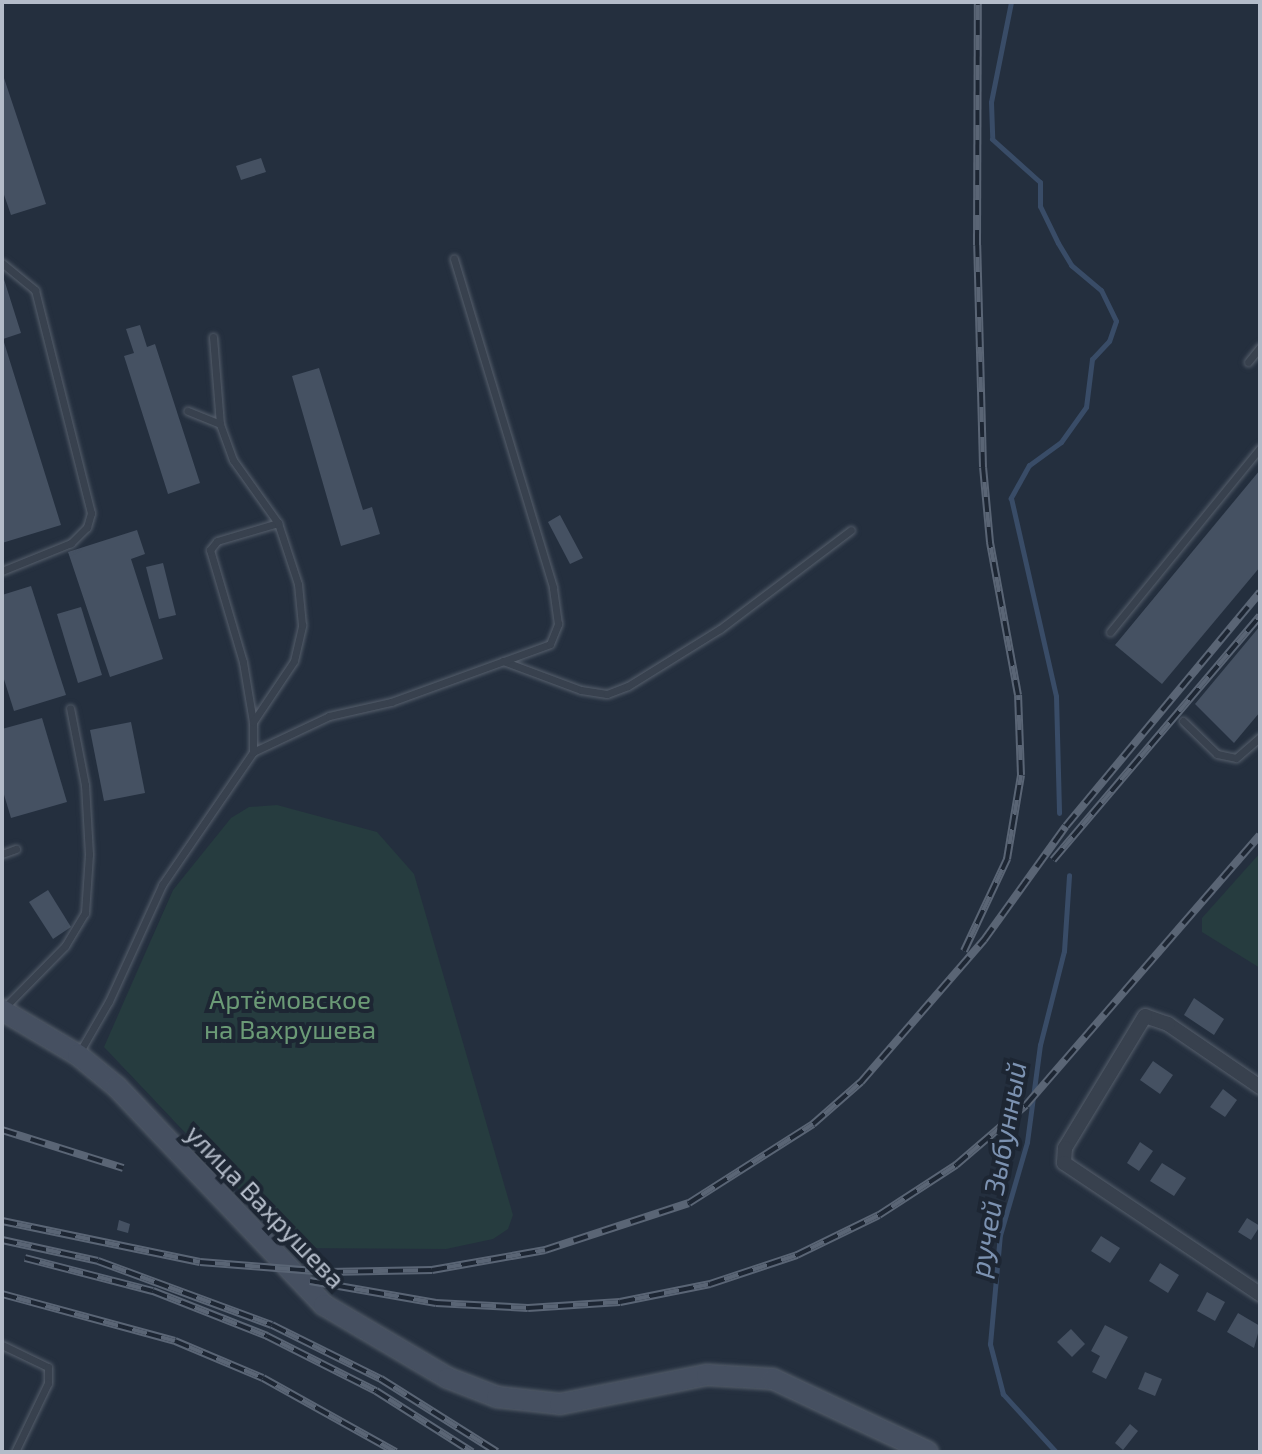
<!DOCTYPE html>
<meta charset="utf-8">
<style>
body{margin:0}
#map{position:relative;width:1262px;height:1454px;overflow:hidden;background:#242f3e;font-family:"Exo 2",sans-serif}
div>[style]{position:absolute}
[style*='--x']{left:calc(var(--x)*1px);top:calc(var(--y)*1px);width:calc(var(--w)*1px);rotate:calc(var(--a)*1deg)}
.green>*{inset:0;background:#263c3f}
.stream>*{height:5px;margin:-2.5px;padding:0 2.5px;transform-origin:2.5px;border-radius:2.5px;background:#394c67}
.building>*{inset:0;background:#455162}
.roads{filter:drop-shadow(0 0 2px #565f6c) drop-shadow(0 0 2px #565f6c)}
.service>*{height:7px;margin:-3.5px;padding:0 3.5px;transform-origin:3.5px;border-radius:3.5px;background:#38414e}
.minor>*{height:14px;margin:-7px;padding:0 7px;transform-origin:7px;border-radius:7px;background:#38414e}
.secondary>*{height:20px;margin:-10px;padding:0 10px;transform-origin:10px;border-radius:10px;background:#465061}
.rail>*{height:8px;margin-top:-4px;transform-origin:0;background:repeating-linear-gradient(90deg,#1d2633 0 15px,#5a6575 0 30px);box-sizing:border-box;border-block:2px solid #5a6575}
span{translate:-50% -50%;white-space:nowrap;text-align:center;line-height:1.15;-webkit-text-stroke:8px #1d2633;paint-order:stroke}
.park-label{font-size:26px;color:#6b9a76}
.street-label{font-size:26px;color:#b4bcc9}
.water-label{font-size:28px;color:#7c92b1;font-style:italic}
.frame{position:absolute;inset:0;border:4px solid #b4bcc9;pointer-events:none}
</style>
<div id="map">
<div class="green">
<i style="clip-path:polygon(277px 805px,377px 832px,414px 874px,513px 1215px,508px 1229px,493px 1239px,446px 1249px,294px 1248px,104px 1047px,173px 890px,231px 818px,249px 807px)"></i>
<i style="clip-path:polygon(1260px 853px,1260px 968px,1202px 932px,1202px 918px)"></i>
</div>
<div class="stream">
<i style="--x:1011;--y:2;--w:102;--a:101.3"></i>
<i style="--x:991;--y:102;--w:37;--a:88"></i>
<i style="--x:992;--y:139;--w:64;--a:41.9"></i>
<i style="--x:1040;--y:182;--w:24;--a:90"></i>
<i style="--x:1040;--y:206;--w:41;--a:64.1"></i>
<i style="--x:1058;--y:243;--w:26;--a:59"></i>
<i style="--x:1071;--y:265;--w:39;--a:40"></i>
<i style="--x:1101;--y:290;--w:34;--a:64"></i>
<i style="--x:1116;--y:321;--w:21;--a:109"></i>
<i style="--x:1109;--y:341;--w:25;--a:133"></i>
<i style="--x:1092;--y:359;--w:48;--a:97.1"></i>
<i style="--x:1086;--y:407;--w:43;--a:125.5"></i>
<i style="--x:1061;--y:442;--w:39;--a:144"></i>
<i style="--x:1029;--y:465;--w:38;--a:119"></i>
<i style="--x:1011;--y:498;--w:203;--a:77.2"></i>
<i style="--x:1056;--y:696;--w:117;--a:88.5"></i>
<i style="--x:1056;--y:1452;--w:79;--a:-132.4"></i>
<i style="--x:1003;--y:1394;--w:52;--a:-104.6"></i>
<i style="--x:990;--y:1344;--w:109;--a:-84.8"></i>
<i style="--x:1000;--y:1235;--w:97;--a:-73.8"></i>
<i style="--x:1027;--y:1142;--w:98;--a:-82.4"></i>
<i style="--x:1040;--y:1045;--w:97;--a:-75.7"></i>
<i style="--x:1064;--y:951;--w:76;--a:-86.2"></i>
</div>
<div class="building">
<i style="clip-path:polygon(3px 75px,46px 204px,11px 215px,2px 189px)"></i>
<i style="clip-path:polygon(261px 158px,266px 172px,241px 180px,236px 166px)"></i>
<i style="clip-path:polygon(2px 273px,21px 333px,3px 339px,61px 525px,2px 543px)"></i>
<i style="clip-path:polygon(140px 325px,147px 347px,155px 344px,200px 483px,168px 494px,124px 356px,134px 353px,126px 329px)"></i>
<i style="clip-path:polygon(319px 368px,363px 510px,372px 507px,380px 534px,341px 546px,292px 376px)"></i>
<i style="clip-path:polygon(1260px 470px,1260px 567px,1162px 684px,1115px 645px)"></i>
<i style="clip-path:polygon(560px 515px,583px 558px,570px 564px,548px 522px)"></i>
<i style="clip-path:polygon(137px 530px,145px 554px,131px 559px,163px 659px,110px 677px,68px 552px)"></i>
<i style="clip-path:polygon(163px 563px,176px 615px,159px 619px,146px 567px)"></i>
<i style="clip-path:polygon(31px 586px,66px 695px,14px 711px,2px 673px,2px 595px)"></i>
<i style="clip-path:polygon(81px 607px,102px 675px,78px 683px,57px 614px)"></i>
<i style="clip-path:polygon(1260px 626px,1260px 712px,1234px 743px,1195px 704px)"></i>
<i style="clip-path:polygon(42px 718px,67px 802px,11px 818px,2px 788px,2px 729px)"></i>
<i style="clip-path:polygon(131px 722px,145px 793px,104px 801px,90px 730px)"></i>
<i style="clip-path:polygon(48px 890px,71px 927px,53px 939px,29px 902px)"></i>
<i style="clip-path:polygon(1194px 998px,1224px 1019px,1214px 1035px,1184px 1015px)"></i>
<i style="clip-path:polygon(1153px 1061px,1173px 1075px,1160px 1094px,1140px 1080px)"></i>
<i style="clip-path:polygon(1223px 1089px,1237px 1100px,1225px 1117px,1210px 1107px)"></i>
<i style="clip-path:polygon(1140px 1142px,1153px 1151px,1139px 1171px,1127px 1163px)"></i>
<i style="clip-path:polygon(1162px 1163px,1186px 1178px,1174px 1196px,1150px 1181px)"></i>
<i style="clip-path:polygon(1247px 1218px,1260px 1226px,1251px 1240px,1238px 1232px)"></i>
<i style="clip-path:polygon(119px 1220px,130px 1224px,128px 1233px,117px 1230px)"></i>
<i style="clip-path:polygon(1101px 1236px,1120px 1248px,1110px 1263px,1091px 1251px)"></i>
<i style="clip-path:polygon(1160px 1263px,1179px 1275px,1168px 1293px,1149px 1281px)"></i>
<i style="clip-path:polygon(1207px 1292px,1225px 1302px,1215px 1321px,1197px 1311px)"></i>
<i style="clip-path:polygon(1238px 1313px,1260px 1326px,1254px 1348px,1227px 1332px)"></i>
<i style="clip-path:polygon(1105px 1325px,1128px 1337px,1106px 1379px,1092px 1372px,1100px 1356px,1091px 1351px)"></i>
<i style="clip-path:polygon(1071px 1329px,1085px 1344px,1072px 1357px,1057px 1342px)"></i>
<i style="clip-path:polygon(1145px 1372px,1162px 1379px,1155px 1396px,1138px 1389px)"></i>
<i style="clip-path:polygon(1130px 1424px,1138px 1431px,1123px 1450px,1115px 1443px)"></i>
</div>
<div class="roads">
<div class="service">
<i style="--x:2;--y:263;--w:43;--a:39.3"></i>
<i style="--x:35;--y:290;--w:230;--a:75.9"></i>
<i style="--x:91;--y:513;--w:15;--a:106"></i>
<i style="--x:87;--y:527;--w:23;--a:135"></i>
<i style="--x:71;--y:543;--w:74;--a:157.9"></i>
<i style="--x:213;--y:337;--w:87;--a:85.4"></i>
<i style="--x:1248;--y:362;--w:19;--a:-51"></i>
<i style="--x:1110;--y:632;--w:237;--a:-50.8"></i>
<i style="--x:503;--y:661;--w:83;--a:20.4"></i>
<i style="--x:581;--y:690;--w:26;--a:9"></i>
<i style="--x:607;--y:694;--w:22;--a:-21"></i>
<i style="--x:628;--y:686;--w:108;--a:-31.8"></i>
<i style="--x:720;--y:629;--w:164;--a:-37.1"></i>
<i style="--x:1183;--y:721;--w:47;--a:44.1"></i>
<i style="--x:1217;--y:754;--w:19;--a:12"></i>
<i style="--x:1236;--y:758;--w:32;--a:-41"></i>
<i style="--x:253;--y:722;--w:61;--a:-99.5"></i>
<i style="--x:243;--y:662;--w:117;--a:-106.4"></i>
<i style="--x:210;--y:550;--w:11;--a:-52"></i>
<i style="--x:217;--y:541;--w:64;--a:-16.4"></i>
<i style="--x:253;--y:752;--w:84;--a:-25.3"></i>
<i style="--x:329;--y:716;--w:64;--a:-12.7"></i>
<i style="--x:391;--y:702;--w:169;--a:-20"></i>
<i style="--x:550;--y:644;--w:22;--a:-68"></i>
<i style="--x:558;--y:624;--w:37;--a:-98"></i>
<i style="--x:553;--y:587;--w:343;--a:-106.8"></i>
<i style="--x:2;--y:854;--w:15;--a:-20"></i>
<i style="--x:4;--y:1008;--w:87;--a:-45.5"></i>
<i style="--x:65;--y:946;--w:39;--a:-59"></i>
<i style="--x:85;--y:913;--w:59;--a:-86.1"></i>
<i style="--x:89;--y:854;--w:69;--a:-93.3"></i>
<i style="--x:85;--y:785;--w:78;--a:-101"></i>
<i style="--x:79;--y:1053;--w:60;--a:-60"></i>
<i style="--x:109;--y:1001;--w:128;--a:-65.4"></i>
<i style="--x:162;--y:885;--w:161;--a:-55.6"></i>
<i style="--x:253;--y:752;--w:30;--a:-90"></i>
<i style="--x:253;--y:722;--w:73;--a:-56.1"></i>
<i style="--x:294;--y:661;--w:37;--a:-77"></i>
<i style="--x:302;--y:625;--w:41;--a:-95.6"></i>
<i style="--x:298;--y:584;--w:64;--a:-108.2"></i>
<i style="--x:278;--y:523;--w:77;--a:-125.5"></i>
<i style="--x:233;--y:460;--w:38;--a:-110"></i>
<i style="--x:220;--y:424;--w:35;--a:-158"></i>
<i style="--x:2;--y:1345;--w:51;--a:25.6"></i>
<i style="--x:48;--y:1367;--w:16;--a:90"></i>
<i style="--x:48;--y:1383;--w:76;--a:115.6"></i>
</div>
<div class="minor">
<i style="--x:1260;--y:1087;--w:112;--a:-145.6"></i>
<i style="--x:1168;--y:1024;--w:24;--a:-161"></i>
<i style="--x:1145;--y:1016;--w:154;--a:121.2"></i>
<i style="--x:1065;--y:1148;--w:15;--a:94"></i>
<i style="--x:1064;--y:1163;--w:236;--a:33.8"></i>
</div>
<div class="secondary">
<i style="--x:2;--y:1010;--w:88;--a:30.6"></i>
<i style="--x:78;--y:1055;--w:50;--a:39.4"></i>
<i style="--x:117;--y:1087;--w:301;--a:46.5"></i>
<i style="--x:324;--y:1305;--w:144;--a:30.5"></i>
<i style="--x:448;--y:1378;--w:53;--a:21.2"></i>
<i style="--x:497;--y:1397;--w:63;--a:6.3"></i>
<i style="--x:560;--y:1404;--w:150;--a:-11.2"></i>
<i style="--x:707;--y:1375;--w:66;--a:3.5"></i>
<i style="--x:773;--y:1379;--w:171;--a:25.2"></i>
</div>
</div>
<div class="rail">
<i style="--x:1053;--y:860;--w:320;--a:-49.7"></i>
<i style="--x:964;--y:951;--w:102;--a:-64.9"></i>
<i style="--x:1007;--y:859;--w:85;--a:-80.5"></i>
<i style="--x:1021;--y:775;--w:80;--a:-92.1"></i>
<i style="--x:1018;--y:695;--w:156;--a:-100.4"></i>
<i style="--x:990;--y:542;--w:75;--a:-95.3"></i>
<i style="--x:983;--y:467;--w:222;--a:-91.5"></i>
<i style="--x:977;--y:245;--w:243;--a:-89.8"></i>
<i style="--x:2;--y:1130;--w:127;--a:17.4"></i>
<i style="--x:2;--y:1221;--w:202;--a:11.7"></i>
<i style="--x:200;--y:1262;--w:128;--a:4.5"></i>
<i style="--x:328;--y:1272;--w:104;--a:-1.1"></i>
<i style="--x:432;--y:1270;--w:115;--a:-10"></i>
<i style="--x:545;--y:1250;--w:151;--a:-18.1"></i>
<i style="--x:689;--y:1203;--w:147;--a:-32.5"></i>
<i style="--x:813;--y:1124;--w:64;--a:-41.2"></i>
<i style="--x:861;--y:1082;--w:188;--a:-49.1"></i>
<i style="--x:984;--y:940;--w:140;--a:-54.3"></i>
<i style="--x:1066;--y:826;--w:304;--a:-50.3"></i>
<i style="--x:2;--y:1240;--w:98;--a:12.3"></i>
<i style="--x:98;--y:1261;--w:185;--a:20.2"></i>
<i style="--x:272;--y:1325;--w:122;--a:26.4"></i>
<i style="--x:381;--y:1379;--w:137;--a:32.2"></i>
<i style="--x:25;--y:1258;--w:132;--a:14.5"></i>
<i style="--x:153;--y:1291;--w:123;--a:21.5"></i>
<i style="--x:267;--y:1336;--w:122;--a:26.8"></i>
<i style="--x:376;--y:1391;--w:114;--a:32.4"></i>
<i style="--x:310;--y:1281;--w:128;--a:9.9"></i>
<i style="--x:436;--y:1303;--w:92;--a:3.1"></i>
<i style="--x:528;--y:1308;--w:92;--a:-3.7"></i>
<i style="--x:620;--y:1302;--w:92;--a:-11.3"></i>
<i style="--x:710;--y:1284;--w:92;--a:-18.4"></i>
<i style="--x:797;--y:1255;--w:91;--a:-26"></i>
<i style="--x:879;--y:1215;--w:92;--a:-33"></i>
<i style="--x:956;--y:1165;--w:92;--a:-40.6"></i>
<i style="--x:1026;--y:1105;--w:357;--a:-49.1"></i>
<i style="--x:2;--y:1294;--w:179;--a:15.2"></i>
<i style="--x:175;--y:1341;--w:95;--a:22.8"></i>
<i style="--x:263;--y:1378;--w:152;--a:29.1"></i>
</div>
<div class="park-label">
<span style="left:290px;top:1014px">Артёмовское<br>на Вахрушева</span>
</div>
<div class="street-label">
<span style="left:266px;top:1206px;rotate:46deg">улица Вахрушева</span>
</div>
<div class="water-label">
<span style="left:997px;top:1169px;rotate:-80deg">ручей Зыбунный</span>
</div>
<div class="frame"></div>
</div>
